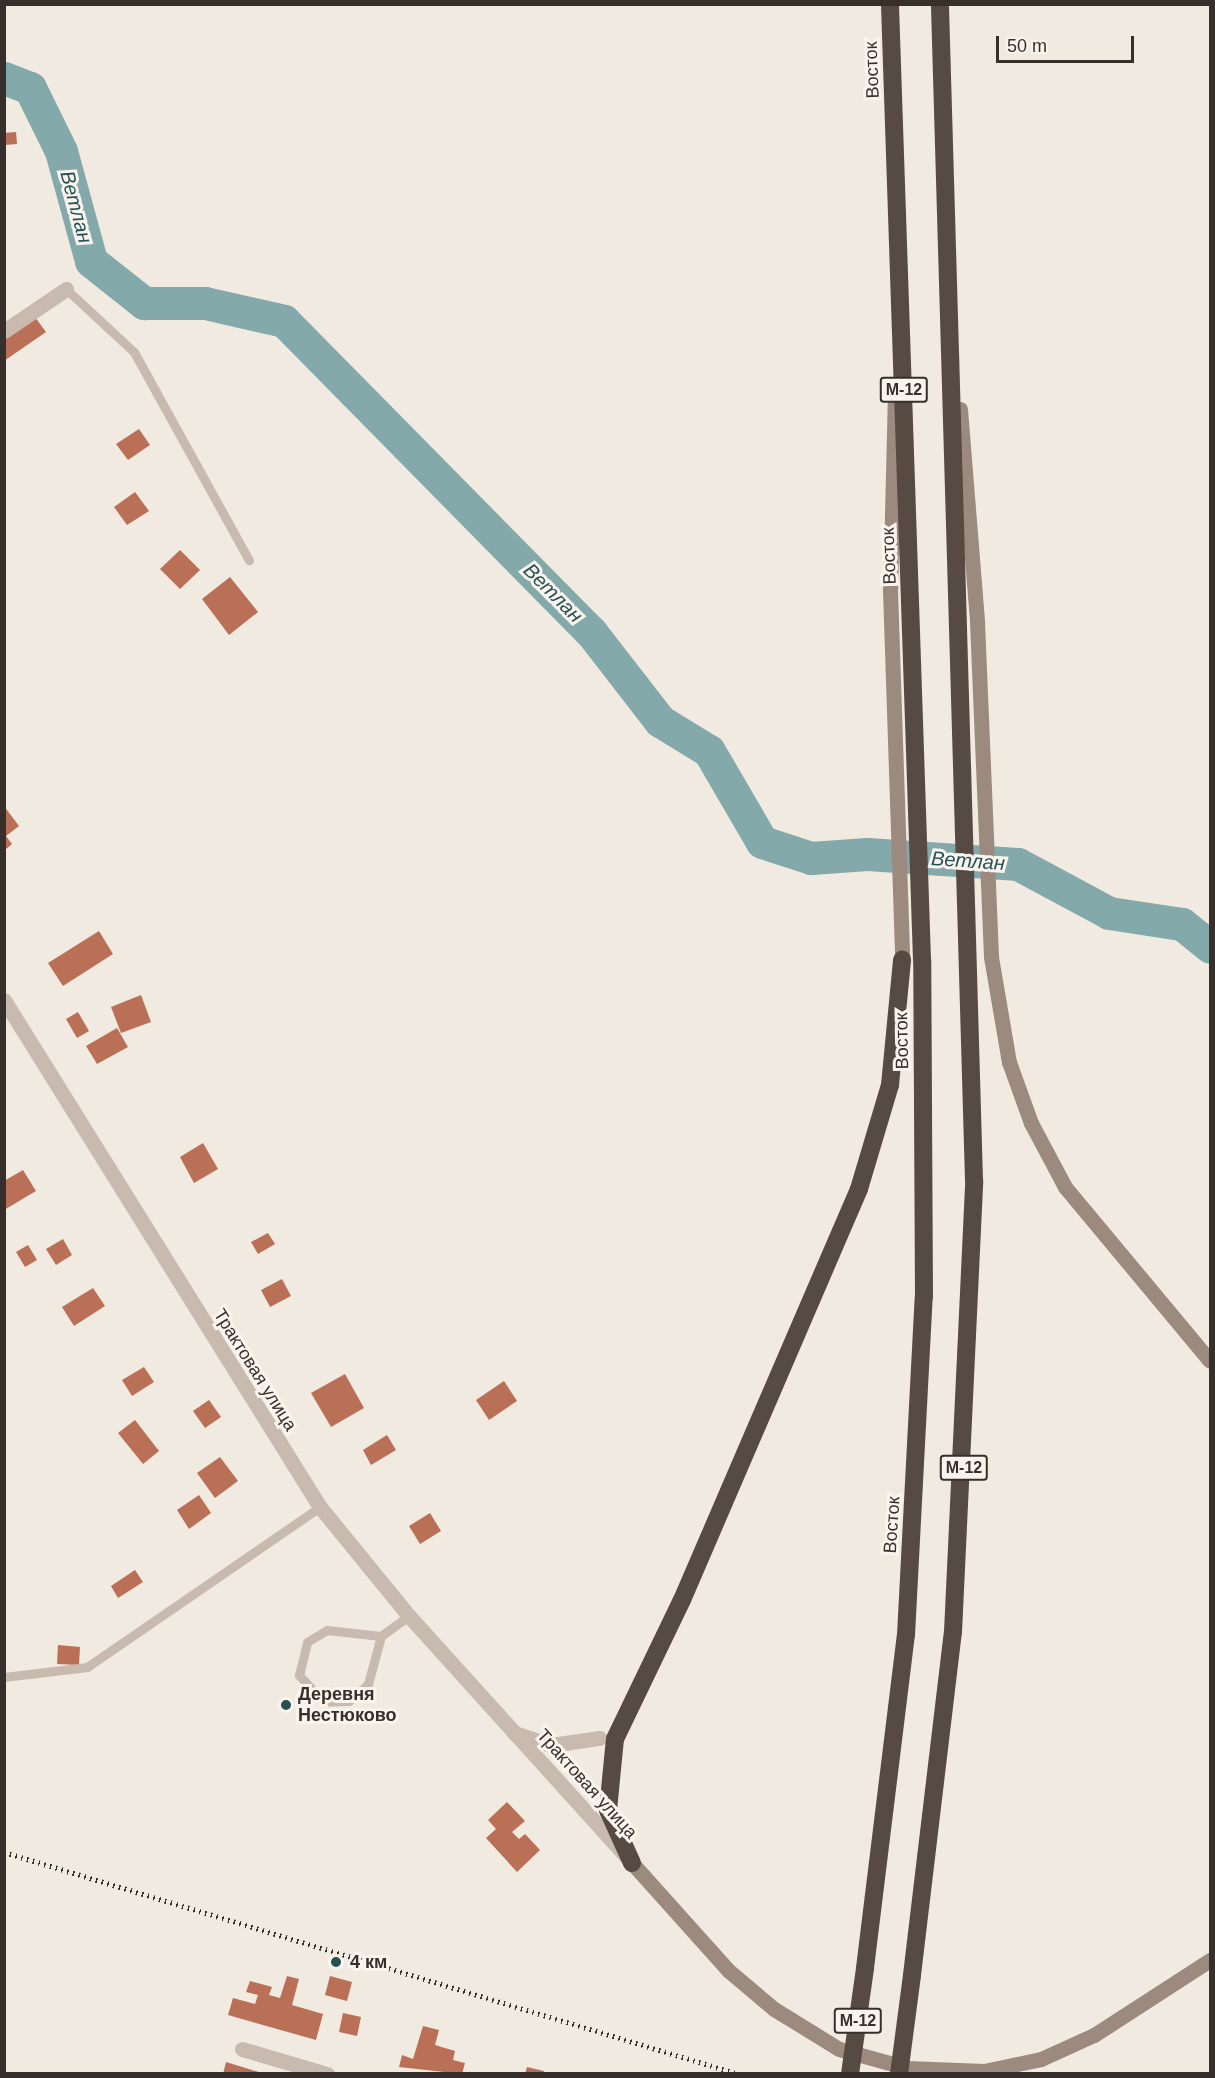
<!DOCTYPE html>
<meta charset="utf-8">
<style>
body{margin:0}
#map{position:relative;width:1215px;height:2078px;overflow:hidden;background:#f1eae1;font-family:Arial,sans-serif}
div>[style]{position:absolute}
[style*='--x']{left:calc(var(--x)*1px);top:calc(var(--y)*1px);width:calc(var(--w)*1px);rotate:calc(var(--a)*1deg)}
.river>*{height:33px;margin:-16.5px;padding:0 16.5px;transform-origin:16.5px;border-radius:16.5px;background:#83a9ab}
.building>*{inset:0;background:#b97057}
.lane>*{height:9px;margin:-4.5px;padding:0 4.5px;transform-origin:4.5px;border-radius:4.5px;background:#c8baae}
.street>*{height:15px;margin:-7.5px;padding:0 7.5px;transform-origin:7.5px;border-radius:7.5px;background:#c8baae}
.secondary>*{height:15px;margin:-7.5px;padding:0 7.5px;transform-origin:7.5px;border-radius:7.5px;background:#9c8a7f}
.highway>*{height:18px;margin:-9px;padding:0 9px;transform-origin:9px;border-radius:9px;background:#574a43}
.rail>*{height:4.5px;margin-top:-2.25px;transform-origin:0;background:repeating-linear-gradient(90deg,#372f2b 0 1.5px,transparent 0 6px)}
.highway-bridge>*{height:18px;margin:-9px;padding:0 9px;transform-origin:9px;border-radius:9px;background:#574a43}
.dots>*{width:16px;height:16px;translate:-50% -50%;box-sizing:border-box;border:3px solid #f9f4ed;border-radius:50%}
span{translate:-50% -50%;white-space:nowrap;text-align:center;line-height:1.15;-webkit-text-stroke:6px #f9f4ed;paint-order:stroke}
.shield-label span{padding:2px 4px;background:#f9f4ed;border:2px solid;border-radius:4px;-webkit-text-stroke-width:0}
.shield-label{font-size:16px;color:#372f2b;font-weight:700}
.street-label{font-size:18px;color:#372f2b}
.poi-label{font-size:18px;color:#372f2b;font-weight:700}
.left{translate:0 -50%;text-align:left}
.water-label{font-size:20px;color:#255155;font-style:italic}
.frame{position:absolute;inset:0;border:6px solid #372f2b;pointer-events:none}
.scale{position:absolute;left:996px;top:36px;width:138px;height:27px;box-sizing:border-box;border:3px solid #372f2b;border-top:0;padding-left:8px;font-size:18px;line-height:21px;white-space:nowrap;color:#372f2b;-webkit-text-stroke:4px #f9f4ed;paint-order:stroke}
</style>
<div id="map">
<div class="river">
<i style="--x:4;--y:78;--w:28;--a:21"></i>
<i style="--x:30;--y:88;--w:70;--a:63.8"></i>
<i style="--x:61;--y:151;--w:114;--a:74.7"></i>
<i style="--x:91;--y:261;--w:68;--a:38.4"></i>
<i style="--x:144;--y:303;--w:61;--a:0"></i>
<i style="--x:205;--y:303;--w:81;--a:12.8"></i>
<i style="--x:284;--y:321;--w:437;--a:45.4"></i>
<i style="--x:591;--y:632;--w:113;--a:52.2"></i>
<i style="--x:660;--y:721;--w:57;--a:31.5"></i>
<i style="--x:709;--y:751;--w:105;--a:59.8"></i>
<i style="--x:762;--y:842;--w:52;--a:18.1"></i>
<i style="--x:811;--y:858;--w:56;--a:-4.1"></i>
<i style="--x:867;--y:854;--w:151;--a:3.8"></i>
<i style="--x:1018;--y:864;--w:103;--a:28.3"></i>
<i style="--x:1109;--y:913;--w:74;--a:8.6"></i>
<i style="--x:1182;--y:924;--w:36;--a:39"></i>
</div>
<div class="building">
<i style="clip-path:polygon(16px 132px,17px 144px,4px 145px,4px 133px)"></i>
<i style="clip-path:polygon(35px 317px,46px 332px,4px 361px,4px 339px)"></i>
<i style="clip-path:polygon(139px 429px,150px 445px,128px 460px,116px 444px)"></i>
<i style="clip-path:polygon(135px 492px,149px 511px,127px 525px,114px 507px)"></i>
<i style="clip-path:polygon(180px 550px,200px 570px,180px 589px,160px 569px)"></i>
<i style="clip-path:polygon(230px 577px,258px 612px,229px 635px,202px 599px)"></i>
<i style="clip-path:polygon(4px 806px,19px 826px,6px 836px,12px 844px,5px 850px)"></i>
<i style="clip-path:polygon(99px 931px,113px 954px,63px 986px,48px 963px)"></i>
<i style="clip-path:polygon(141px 995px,151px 1022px,121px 1033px,111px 1007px)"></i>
<i style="clip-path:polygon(78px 1012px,89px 1031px,77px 1038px,66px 1019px)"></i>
<i style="clip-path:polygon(117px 1028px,128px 1047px,97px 1064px,86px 1046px)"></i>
<i style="clip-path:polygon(203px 1143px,218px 1169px,194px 1183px,180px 1157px)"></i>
<i style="clip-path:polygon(23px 1170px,36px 1191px,4px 1210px,4px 1181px)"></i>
<i style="clip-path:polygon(268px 1233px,275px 1244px,258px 1254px,251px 1242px)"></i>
<i style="clip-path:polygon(63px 1239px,72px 1255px,56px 1265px,46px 1249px)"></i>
<i style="clip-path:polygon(28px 1245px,37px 1260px,25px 1267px,16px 1252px)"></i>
<i style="clip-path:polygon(282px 1279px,291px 1296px,270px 1307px,261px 1290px)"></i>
<i style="clip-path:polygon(93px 1288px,105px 1306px,74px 1326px,62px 1307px)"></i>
<i style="clip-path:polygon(144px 1367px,154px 1382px,132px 1396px,122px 1380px)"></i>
<i style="clip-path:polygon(345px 1374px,364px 1408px,331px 1427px,311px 1393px)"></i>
<i style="clip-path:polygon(504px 1381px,517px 1401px,489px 1420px,476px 1400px)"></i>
<i style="clip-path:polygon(209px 1400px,221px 1417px,205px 1428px,193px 1411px)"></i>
<i style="clip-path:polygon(135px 1420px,159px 1451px,143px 1464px,118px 1433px)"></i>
<i style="clip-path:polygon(387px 1435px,396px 1450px,371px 1465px,363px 1450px)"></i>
<i style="clip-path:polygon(220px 1457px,238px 1481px,215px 1498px,197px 1473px)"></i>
<i style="clip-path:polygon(199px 1495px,211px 1513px,189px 1529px,177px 1510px)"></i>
<i style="clip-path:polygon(430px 1513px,441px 1531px,420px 1544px,409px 1526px)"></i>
<i style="clip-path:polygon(135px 1570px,143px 1582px,118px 1598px,111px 1586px)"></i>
<i style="clip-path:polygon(58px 1645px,80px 1647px,79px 1665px,57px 1664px)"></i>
<i style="clip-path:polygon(507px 1802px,525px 1821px,512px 1832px,519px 1839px,525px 1834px,540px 1850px,517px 1872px,486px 1838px,496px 1829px,488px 1820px)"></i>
<i style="clip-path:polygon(287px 1976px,299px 1979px,292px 2005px,323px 2014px,316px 2040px,228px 2015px,233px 1998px,255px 2004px,258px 1995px,246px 1992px,250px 1981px,272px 1987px,269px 1995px,280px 1998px)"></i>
<i style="clip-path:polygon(330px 1976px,352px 1982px,347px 2001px,325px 1995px)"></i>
<i style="clip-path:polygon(343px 2013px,361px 2017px,357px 2036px,339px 2032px)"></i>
<i style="clip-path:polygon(423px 2026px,439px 2030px,435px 2045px,455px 2051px,453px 2060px,465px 2063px,462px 2074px,399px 2067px,402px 2055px,413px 2059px)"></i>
<i style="clip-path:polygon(226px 2062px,262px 2073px,262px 2074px,223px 2074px)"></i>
<i style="clip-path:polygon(527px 2067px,544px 2071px,543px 2074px,525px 2074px)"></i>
</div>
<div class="lane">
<i style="--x:66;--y:289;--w:93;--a:42.8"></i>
<i style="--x:134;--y:352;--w:238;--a:61.1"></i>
<i style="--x:327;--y:1630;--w:54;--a:6.3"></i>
<i style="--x:381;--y:1636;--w:50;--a:105.2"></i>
<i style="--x:368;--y:1684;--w:25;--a:138"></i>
<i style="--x:349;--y:1701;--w:25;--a:178"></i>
<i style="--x:324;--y:1702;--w:37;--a:-133"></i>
<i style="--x:299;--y:1675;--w:34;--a:-76"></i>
<i style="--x:307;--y:1642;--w:23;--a:-31"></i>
<i style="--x:381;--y:1636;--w:34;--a:-36"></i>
<i style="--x:4;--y:1677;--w:84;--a:-6.9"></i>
<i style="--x:87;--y:1667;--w:283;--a:-34.5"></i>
</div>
<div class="street">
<i style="--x:4;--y:331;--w:75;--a:-34.1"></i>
<i style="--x:4;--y:1000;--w:597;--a:58.07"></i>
<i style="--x:320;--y:1507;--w:141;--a:50.8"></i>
<i style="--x:409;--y:1616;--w:324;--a:47.9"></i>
<i style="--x:514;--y:1733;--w:39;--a:18"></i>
<i style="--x:551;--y:1745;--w:49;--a:-8.3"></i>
<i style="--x:242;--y:2049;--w:89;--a:16.4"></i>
</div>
<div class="secondary">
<i style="--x:895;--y:392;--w:198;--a:91.4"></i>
<i style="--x:890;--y:590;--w:370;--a:88.1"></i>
<i style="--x:960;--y:409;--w:214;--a:85.4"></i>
<i style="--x:977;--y:622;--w:335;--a:87.6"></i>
<i style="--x:991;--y:957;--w:107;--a:80.3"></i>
<i style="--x:1009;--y:1062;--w:65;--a:70.2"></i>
<i style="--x:1031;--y:1123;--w:72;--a:62"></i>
<i style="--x:1065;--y:1187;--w:226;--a:50.2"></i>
<i style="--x:632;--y:1863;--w:145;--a:48.1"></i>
<i style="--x:729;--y:1971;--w:59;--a:40.2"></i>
<i style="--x:774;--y:2009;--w:76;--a:31.6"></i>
<i style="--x:839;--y:2049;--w:71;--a:15.6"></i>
<i style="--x:907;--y:2068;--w:77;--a:2.2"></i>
<i style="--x:984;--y:2071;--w:58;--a:-11.9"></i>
<i style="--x:1041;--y:2059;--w:58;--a:-24.4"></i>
<i style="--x:1094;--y:2035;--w:138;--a:-32.9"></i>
</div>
<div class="highway">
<i style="--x:632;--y:1863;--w:58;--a:-114.4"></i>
<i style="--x:608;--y:1810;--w:71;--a:-84.4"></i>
<i style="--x:615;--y:1739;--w:154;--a:-64.3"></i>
<i style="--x:682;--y:1600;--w:447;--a:-66.7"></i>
<i style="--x:859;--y:1189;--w:109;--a:-73.4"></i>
<i style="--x:890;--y:1085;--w:126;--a:-84.5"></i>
<i style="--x:865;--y:1968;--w:336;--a:-83"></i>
<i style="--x:906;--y:1635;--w:339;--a:-87"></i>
<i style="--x:924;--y:1296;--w:336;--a:-90.3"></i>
<i style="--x:922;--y:960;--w:957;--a:-91.92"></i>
<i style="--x:912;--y:1975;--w:345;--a:-83.2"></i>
<i style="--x:953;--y:1632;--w:452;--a:-87.3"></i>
<i style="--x:974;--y:1180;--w:1176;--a:-91.66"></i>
</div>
<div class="rail">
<i style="--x:4;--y:1852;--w:768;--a:16.81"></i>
</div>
<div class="highway-bridge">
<i style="--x:850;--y:2074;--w:107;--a:-81.9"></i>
<i style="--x:899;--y:2074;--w:100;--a:-82.5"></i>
</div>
<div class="dots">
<i style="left:286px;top:1705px;background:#255155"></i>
<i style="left:336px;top:1962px;background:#255155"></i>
</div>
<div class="shield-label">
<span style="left:904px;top:390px">М-12</span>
<span style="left:964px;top:1468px">М-12</span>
<span style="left:858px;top:2021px">М-12</span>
</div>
<div class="street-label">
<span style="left:872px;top:70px;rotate:-92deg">Восток</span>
<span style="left:889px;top:556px;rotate:-92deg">Восток</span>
<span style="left:902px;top:1041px;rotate:-91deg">Восток</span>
<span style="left:255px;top:1370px;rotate:58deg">Трактовая улица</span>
<span style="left:892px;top:1525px;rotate:-86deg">Восток</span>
<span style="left:587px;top:1784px;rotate:48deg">Трактовая улица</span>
</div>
<div class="poi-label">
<span class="left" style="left:298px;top:1705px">Деревня<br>Нестюково</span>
<span class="left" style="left:350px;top:1962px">4 км</span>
</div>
<div class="water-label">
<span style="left:76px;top:207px;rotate:75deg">Ветлан</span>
<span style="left:553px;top:593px;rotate:45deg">Ветлан</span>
<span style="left:968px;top:861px;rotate:4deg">Ветлан</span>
</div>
<div class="frame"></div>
<div class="scale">50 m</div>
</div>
